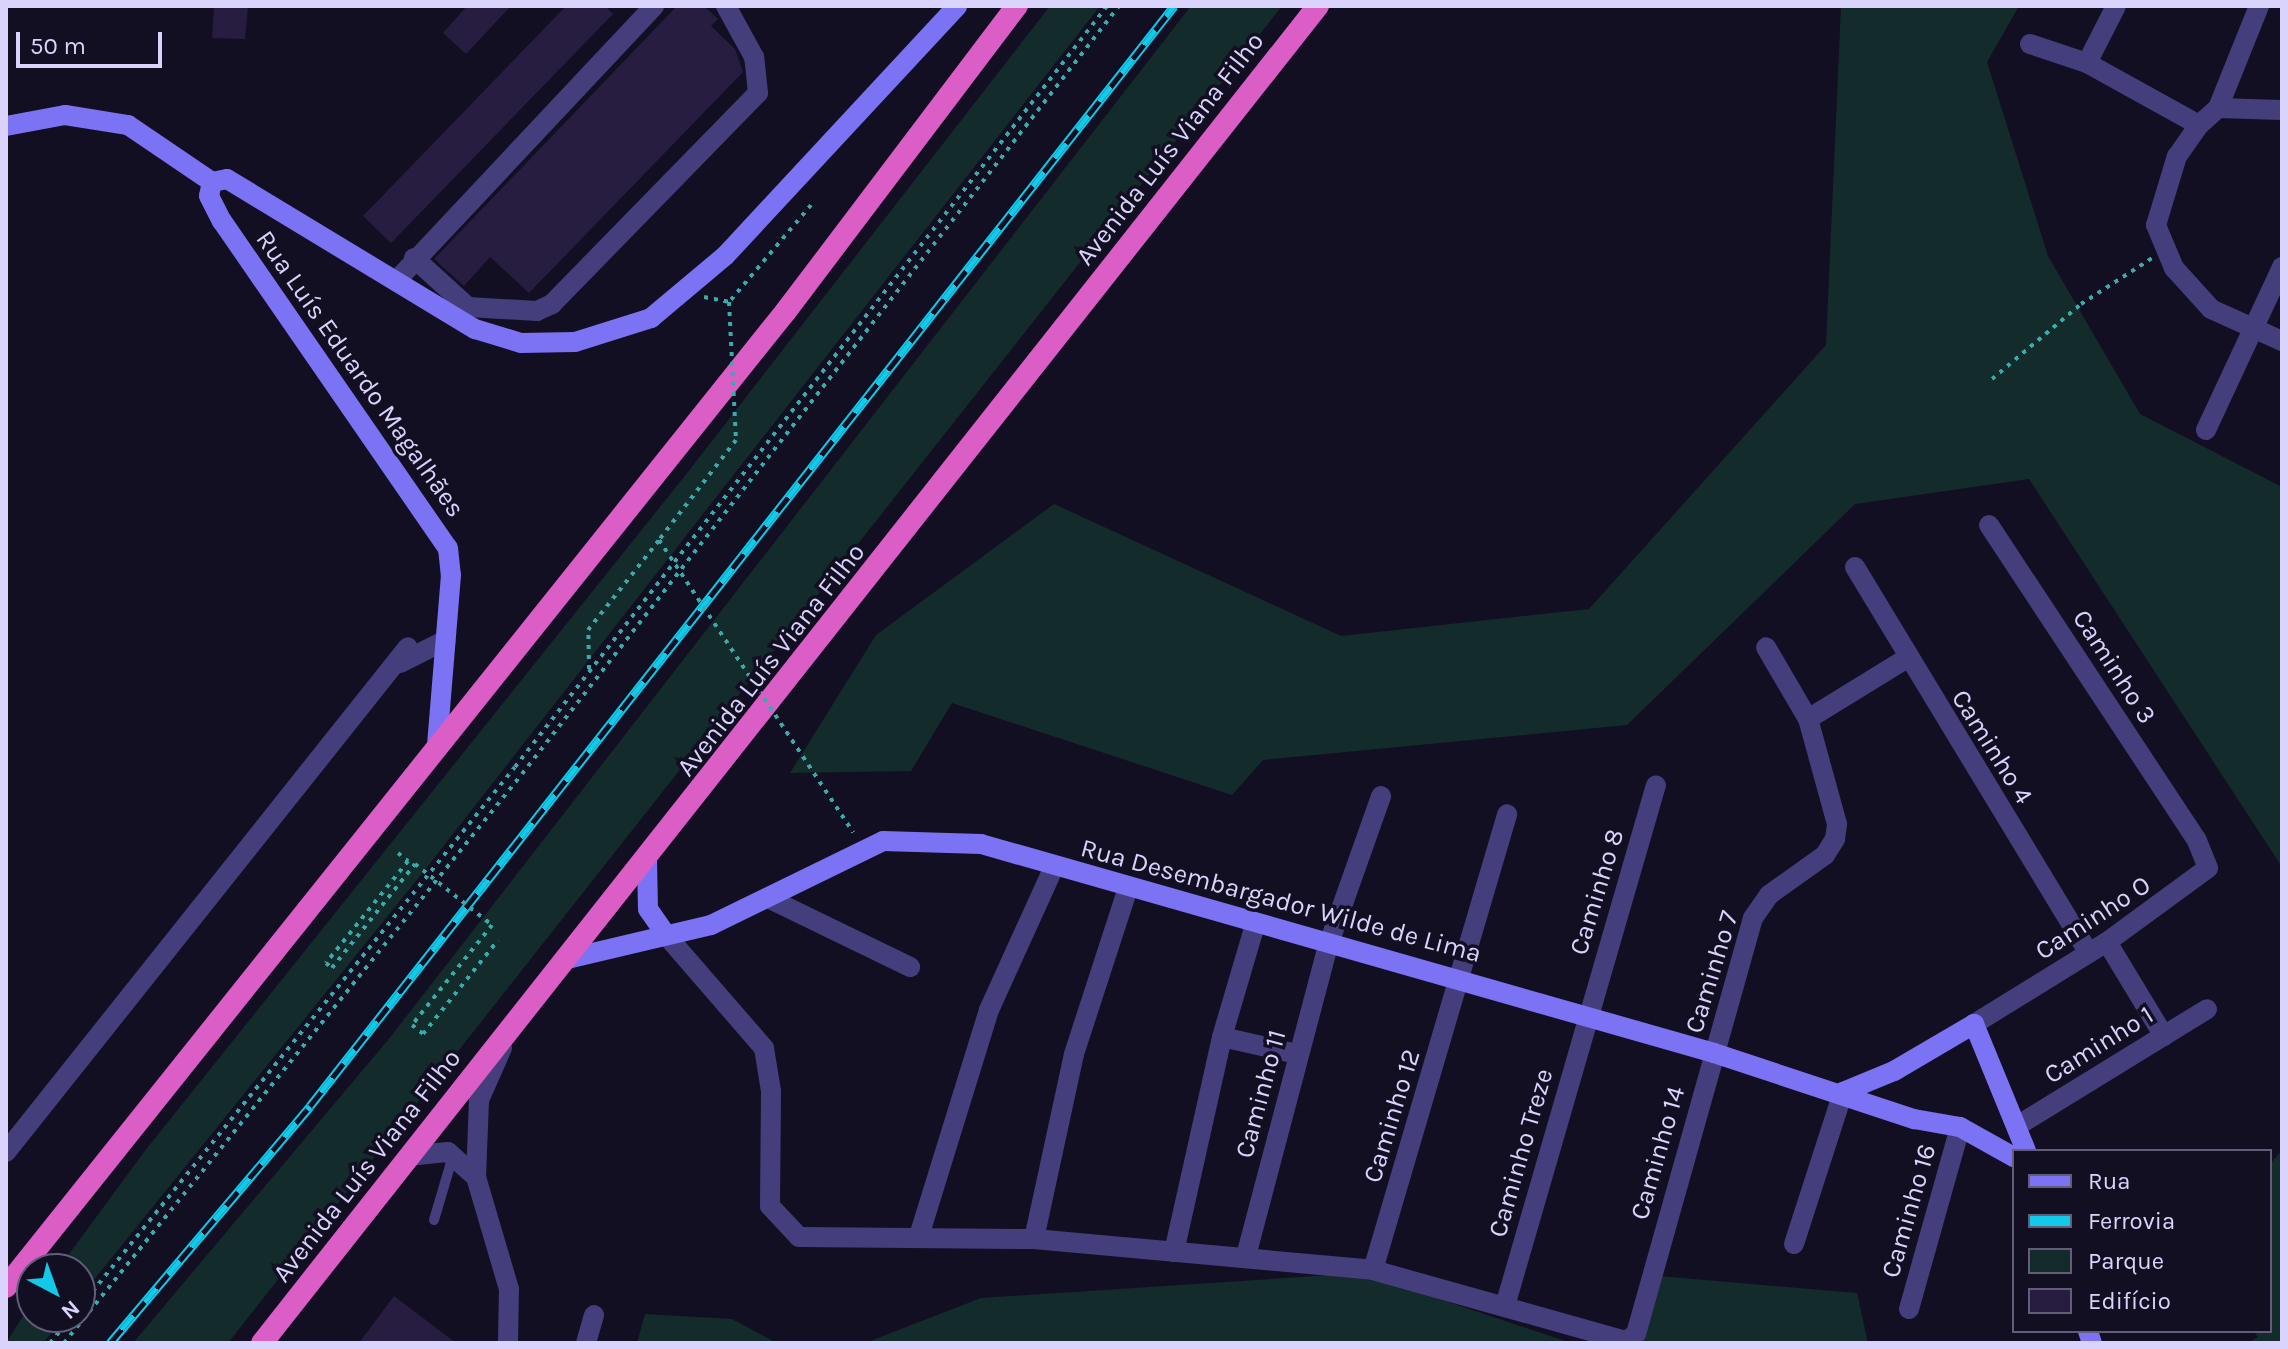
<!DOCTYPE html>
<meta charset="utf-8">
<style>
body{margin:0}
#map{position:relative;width:2288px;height:1349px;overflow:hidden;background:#130f22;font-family:Karla,sans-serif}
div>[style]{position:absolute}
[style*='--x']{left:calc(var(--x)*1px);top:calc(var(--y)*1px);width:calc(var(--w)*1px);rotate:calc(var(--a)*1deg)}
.green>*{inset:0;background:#132b2b}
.building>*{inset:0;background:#261d41}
.path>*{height:4px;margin-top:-2px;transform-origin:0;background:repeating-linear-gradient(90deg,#38abaa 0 4px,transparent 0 10px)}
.service>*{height:10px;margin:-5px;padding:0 5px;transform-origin:5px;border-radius:5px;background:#443e7d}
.minor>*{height:20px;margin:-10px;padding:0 10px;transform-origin:10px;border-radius:10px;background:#443e7d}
.secondary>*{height:20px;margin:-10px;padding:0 10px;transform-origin:10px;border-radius:10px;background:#7c72f4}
.trunk>*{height:22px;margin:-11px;padding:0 11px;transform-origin:11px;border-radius:11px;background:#db5ec6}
.rail>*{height:9px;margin-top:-4.5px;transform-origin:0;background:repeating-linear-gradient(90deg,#130f22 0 18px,#12c9e9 0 36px);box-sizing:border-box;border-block:2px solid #12c9e9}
.path-bridge>*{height:4px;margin-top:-2px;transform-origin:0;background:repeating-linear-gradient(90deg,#38abaa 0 4px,transparent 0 10px)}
span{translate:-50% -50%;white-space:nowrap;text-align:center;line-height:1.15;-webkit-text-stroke:7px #130f22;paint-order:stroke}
.street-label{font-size:26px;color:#dad3fc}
.frame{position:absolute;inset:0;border:8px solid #dad3fc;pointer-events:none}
.legend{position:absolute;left:2012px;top:1149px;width:260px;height:184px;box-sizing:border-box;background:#130f22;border:2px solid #635d79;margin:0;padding:10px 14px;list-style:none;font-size:24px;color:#dad3fc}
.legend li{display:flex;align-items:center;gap:16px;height:40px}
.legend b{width:40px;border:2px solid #635d79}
.north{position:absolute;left:16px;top:1253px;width:80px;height:80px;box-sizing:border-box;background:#130f22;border:2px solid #635d79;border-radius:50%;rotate:139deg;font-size:22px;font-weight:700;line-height:32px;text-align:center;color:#dad3fc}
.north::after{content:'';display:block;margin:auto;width:28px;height:36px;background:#12c9e9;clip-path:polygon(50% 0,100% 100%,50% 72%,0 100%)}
.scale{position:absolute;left:16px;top:32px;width:146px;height:36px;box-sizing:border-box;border:4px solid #dad3fc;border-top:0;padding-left:10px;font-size:24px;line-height:28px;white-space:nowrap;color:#dad3fc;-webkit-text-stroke:6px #130f22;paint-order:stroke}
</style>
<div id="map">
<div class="green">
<i style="clip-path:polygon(1050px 6px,1100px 6px,424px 871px,80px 1297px,80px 1269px,58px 1269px,144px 1152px,684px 477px)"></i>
<i style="clip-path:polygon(1191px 6px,1282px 6px,228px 1343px,133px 1343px,388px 1040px)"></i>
<i style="clip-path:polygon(1841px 6px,2019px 6px,1987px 62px,2048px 256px,2140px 414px,2282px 487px,2282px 867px,2029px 479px,1855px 504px,1627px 725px,1263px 760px,1232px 795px,952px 703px,911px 771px,790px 773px,876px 635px,1054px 504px,1341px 636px,1589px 609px,1826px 345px)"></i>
<i style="clip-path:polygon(2282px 1150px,2282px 1343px,2247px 1343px,2258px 1337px,2253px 1331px,2270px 1331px,2270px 1164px)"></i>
<i style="clip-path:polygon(1362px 1273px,1571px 1343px,865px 1343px,981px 1298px)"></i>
<i style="clip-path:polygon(1659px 1276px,1857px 1293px,1868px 1343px,1640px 1343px)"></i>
<i style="clip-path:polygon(32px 1302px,32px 1317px,64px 1317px,43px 1343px,6px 1343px)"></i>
<i style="clip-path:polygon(645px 1314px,732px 1319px,777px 1343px,637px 1343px)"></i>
</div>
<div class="building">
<i style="clip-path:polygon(214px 6px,248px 6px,245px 39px,212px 38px)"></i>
<i style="clip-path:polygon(467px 6px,511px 6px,466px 54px,443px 33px)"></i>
<i style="clip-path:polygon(566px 6px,605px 6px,613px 14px,391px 243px,363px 216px)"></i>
<i style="clip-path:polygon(677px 6px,704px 6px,718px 19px,711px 26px,735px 49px,743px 72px,529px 293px,490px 257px,464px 286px,434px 259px)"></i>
<i style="clip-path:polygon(394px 1296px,456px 1343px,359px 1343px)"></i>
</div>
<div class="path">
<i style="--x:704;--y:297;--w:25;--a:11"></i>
<i style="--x:1992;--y:379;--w:116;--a:-40.1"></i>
<i style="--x:2081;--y:304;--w:85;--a:-32.9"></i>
<i style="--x:589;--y:669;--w:39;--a:-91"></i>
<i style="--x:588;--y:630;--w:115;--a:-51.7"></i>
<i style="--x:398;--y:853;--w:13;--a:39"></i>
<i style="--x:80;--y:1307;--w:693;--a:-51.15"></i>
<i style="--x:515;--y:767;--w:964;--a:-52.12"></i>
<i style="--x:50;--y:1343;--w:34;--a:-50"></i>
<i style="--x:64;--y:1343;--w:730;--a:-51.17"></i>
<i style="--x:522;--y:774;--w:973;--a:-52.14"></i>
</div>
<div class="service">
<i style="--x:434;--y:1220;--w:67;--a:-73.5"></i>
</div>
<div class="minor">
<i style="--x:2030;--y:44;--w:60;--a:18.4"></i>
<i style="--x:2087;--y:63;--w:128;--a:29"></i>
<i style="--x:2087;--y:63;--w:64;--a:-63"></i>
<i style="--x:2218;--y:108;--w:110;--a:-68.1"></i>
<i style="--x:2282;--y:110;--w:64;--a:-178.2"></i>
<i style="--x:2218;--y:108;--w:25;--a:138"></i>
<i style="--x:2199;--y:125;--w:38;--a:125"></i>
<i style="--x:2177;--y:156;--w:72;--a:106.9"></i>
<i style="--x:2156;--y:225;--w:47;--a:67.3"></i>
<i style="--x:2174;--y:268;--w:55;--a:47.9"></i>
<i style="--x:2211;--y:309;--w:78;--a:24.3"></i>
<i style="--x:414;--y:258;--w:73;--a:42.2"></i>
<i style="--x:468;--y:307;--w:69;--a:3.3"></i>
<i style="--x:537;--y:311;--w:17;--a:-25"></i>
<i style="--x:552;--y:304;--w:295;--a:-45.7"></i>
<i style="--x:758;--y:93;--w:36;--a:-96"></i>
<i style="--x:754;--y:57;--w:58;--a:-118.8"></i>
<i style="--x:396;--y:281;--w:377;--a:-46.8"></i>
<i style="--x:2206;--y:430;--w:180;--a:-65"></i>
<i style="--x:1855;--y:567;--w:450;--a:58.8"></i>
<i style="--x:400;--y:663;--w:51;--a:-26.6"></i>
<i style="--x:1808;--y:719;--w:116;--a:-31.6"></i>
<i style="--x:768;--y:898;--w:158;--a:25.9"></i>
<i style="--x:666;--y:935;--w:150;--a:49.1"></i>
<i style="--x:764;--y:1048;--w:44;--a:80.8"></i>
<i style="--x:771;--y:1091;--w:115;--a:90.5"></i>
<i style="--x:770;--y:1206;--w:42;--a:46.9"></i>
<i style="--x:799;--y:1237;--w:235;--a:0.5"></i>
<i style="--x:1034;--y:1239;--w:340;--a:5.2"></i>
<i style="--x:1373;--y:1270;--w:263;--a:15.7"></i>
<i style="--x:1626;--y:1341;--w:12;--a:-35"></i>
<i style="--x:1636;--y:1334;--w:432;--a:-74.3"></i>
<i style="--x:1753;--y:918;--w:28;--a:-55"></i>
<i style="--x:1769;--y:895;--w:69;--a:-35.5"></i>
<i style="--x:1825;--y:855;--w:19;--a:-58"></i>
<i style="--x:1835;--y:839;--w:15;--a:-82"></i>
<i style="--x:1837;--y:824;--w:109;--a:-105.4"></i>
<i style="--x:1808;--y:719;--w:83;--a:-120.3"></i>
<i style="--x:2107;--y:942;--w:110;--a:58.8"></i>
<i style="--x:1974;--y:1024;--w:156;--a:-31.7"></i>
<i style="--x:2107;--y:942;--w:125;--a:-36.2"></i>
<i style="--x:2208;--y:868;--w:31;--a:-112"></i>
<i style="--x:2196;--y:839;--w:376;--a:-123.4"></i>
<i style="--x:1222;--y:1037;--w:77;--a:12.8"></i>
<i style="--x:502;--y:1048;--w:57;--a:113.9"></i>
<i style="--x:479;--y:1100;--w:77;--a:92.2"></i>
<i style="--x:476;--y:1177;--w:117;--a:73.6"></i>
<i style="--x:509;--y:1289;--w:54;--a:91.1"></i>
<i style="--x:2017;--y:1126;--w:223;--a:-31.6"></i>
<i style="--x:6;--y:1152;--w:645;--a:-51.48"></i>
<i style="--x:409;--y:1156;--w:39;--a:-6"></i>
<i style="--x:448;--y:1152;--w:38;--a:42"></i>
<i style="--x:919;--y:1236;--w:237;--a:-72.8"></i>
<i style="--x:989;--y:1010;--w:157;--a:-65.6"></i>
<i style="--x:1034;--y:1239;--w:189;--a:-77.8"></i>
<i style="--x:1074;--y:1054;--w:175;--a:-72"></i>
<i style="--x:1794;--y:1244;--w:160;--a:-72.1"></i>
<i style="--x:1174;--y:1252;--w:220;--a:-77.4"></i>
<i style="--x:1222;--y:1037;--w:117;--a:-73.6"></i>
<i style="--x:1246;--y:1256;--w:321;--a:-75.2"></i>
<i style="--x:1328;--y:946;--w:159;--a:-70.5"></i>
<i style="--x:1373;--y:1270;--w:475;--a:-73.6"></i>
<i style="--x:1505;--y:1306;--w:542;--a:-73.84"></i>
<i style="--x:1909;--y:1309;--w:189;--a:-74.3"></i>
<i style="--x:586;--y:1343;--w:29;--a:-74"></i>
</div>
<div class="secondary">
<i style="--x:6;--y:126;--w:60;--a:-10.6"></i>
<i style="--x:65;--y:115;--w:64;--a:9"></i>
<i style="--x:128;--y:125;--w:102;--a:34.2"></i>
<i style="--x:212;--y:182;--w:15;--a:-11"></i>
<i style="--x:227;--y:179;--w:290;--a:31.2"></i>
<i style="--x:475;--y:329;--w:48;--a:16.9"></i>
<i style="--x:521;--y:343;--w:54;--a:-1.1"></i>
<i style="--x:575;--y:342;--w:80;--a:-17.5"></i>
<i style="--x:651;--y:318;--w:97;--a:-40"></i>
<i style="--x:725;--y:256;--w:341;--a:-47.1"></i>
<i style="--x:212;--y:182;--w:14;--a:102"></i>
<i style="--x:209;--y:196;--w:28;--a:63"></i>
<i style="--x:222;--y:221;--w:397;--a:55.4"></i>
<i style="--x:448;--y:548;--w:27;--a:84"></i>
<i style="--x:451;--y:575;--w:171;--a:94.7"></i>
<i style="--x:647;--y:861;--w:48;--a:88.8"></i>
<i style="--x:648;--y:909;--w:32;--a:55"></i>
<i style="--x:567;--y:959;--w:148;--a:-13.3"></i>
<i style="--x:711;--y:925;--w:191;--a:-26"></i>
<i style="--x:883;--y:841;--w:98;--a:1.8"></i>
<i style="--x:981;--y:844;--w:762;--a:15.91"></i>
<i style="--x:1714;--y:1053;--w:211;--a:18.3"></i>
<i style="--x:1914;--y:1119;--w:47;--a:9.9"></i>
<i style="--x:1960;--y:1127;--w:62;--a:29.1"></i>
<i style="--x:1843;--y:1092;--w:55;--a:-22.4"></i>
<i style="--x:1894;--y:1071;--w:93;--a:-30.4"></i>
<i style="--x:1974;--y:1024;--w:137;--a:67.7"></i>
<i style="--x:2088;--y:1331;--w:13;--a:72"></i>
</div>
<div class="trunk">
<i style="--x:6;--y:1287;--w:1249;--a:-51.37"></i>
<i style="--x:786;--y:311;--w:383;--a:-52.9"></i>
<i style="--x:262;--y:1343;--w:1704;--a:-51.7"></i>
</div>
<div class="rail">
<i style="--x:110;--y:1343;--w:310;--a:-49.8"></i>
<i style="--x:310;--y:1106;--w:1399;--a:-51.85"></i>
</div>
<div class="path-bridge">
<i style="--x:811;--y:205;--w:127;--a:130.2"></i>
<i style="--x:729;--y:302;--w:138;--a:87.1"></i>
<i style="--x:736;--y:440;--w:126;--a:127.6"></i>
<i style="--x:659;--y:540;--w:351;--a:56.4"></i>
<i style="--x:408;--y:861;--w:131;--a:128.8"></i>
<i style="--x:326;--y:963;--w:8;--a:40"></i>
<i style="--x:332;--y:968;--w:133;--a:-51.4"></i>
<i style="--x:415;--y:864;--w:98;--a:38.4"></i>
<i style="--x:492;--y:925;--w:128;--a:128.7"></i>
<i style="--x:412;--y:1025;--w:14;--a:39"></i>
<i style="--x:423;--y:1034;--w:120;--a:-51.4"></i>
</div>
<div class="street-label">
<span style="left:1170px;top:149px;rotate:-52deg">Avenida Luís Viana Filho</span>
<span style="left:360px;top:374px;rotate:55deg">Rua Luís Eduardo Magalhães</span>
<span style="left:771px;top:660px;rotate:-52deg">Avenida Luís Viana Filho</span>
<span style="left:2114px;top:667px;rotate:57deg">Caminho 3</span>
<span style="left:1992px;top:747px;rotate:58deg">Caminho 4</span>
<span style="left:1597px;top:892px;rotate:-73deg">Caminho 8</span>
<span style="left:1281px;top:901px;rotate:15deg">Rua Desembargador Wilde de Lima</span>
<span style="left:2093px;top:918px;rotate:-33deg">Caminho O</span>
<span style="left:1712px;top:972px;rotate:-73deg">Caminho 7</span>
<span style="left:2099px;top:1045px;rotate:-32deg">Caminho 1</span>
<span style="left:1261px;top:1094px;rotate:-75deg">Caminho 11</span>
<span style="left:1392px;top:1116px;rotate:-73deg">Caminho 12</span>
<span style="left:1521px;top:1153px;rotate:-74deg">Caminho Treze</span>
<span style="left:1658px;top:1153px;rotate:-74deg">Caminho 14</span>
<span style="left:367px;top:1166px;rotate:-52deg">Avenida Luís Viana Filho</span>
<span style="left:1909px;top:1211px;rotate:-74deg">Caminho 16</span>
</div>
<div class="frame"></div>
<ul class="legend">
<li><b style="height:10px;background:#7c72f4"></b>Rua</li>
<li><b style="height:10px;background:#12c9e9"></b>Ferrovia</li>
<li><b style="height:22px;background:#132b2b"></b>Parque</li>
<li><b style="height:22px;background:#261d41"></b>Edifício</li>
</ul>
<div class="north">N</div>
<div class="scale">50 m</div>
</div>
